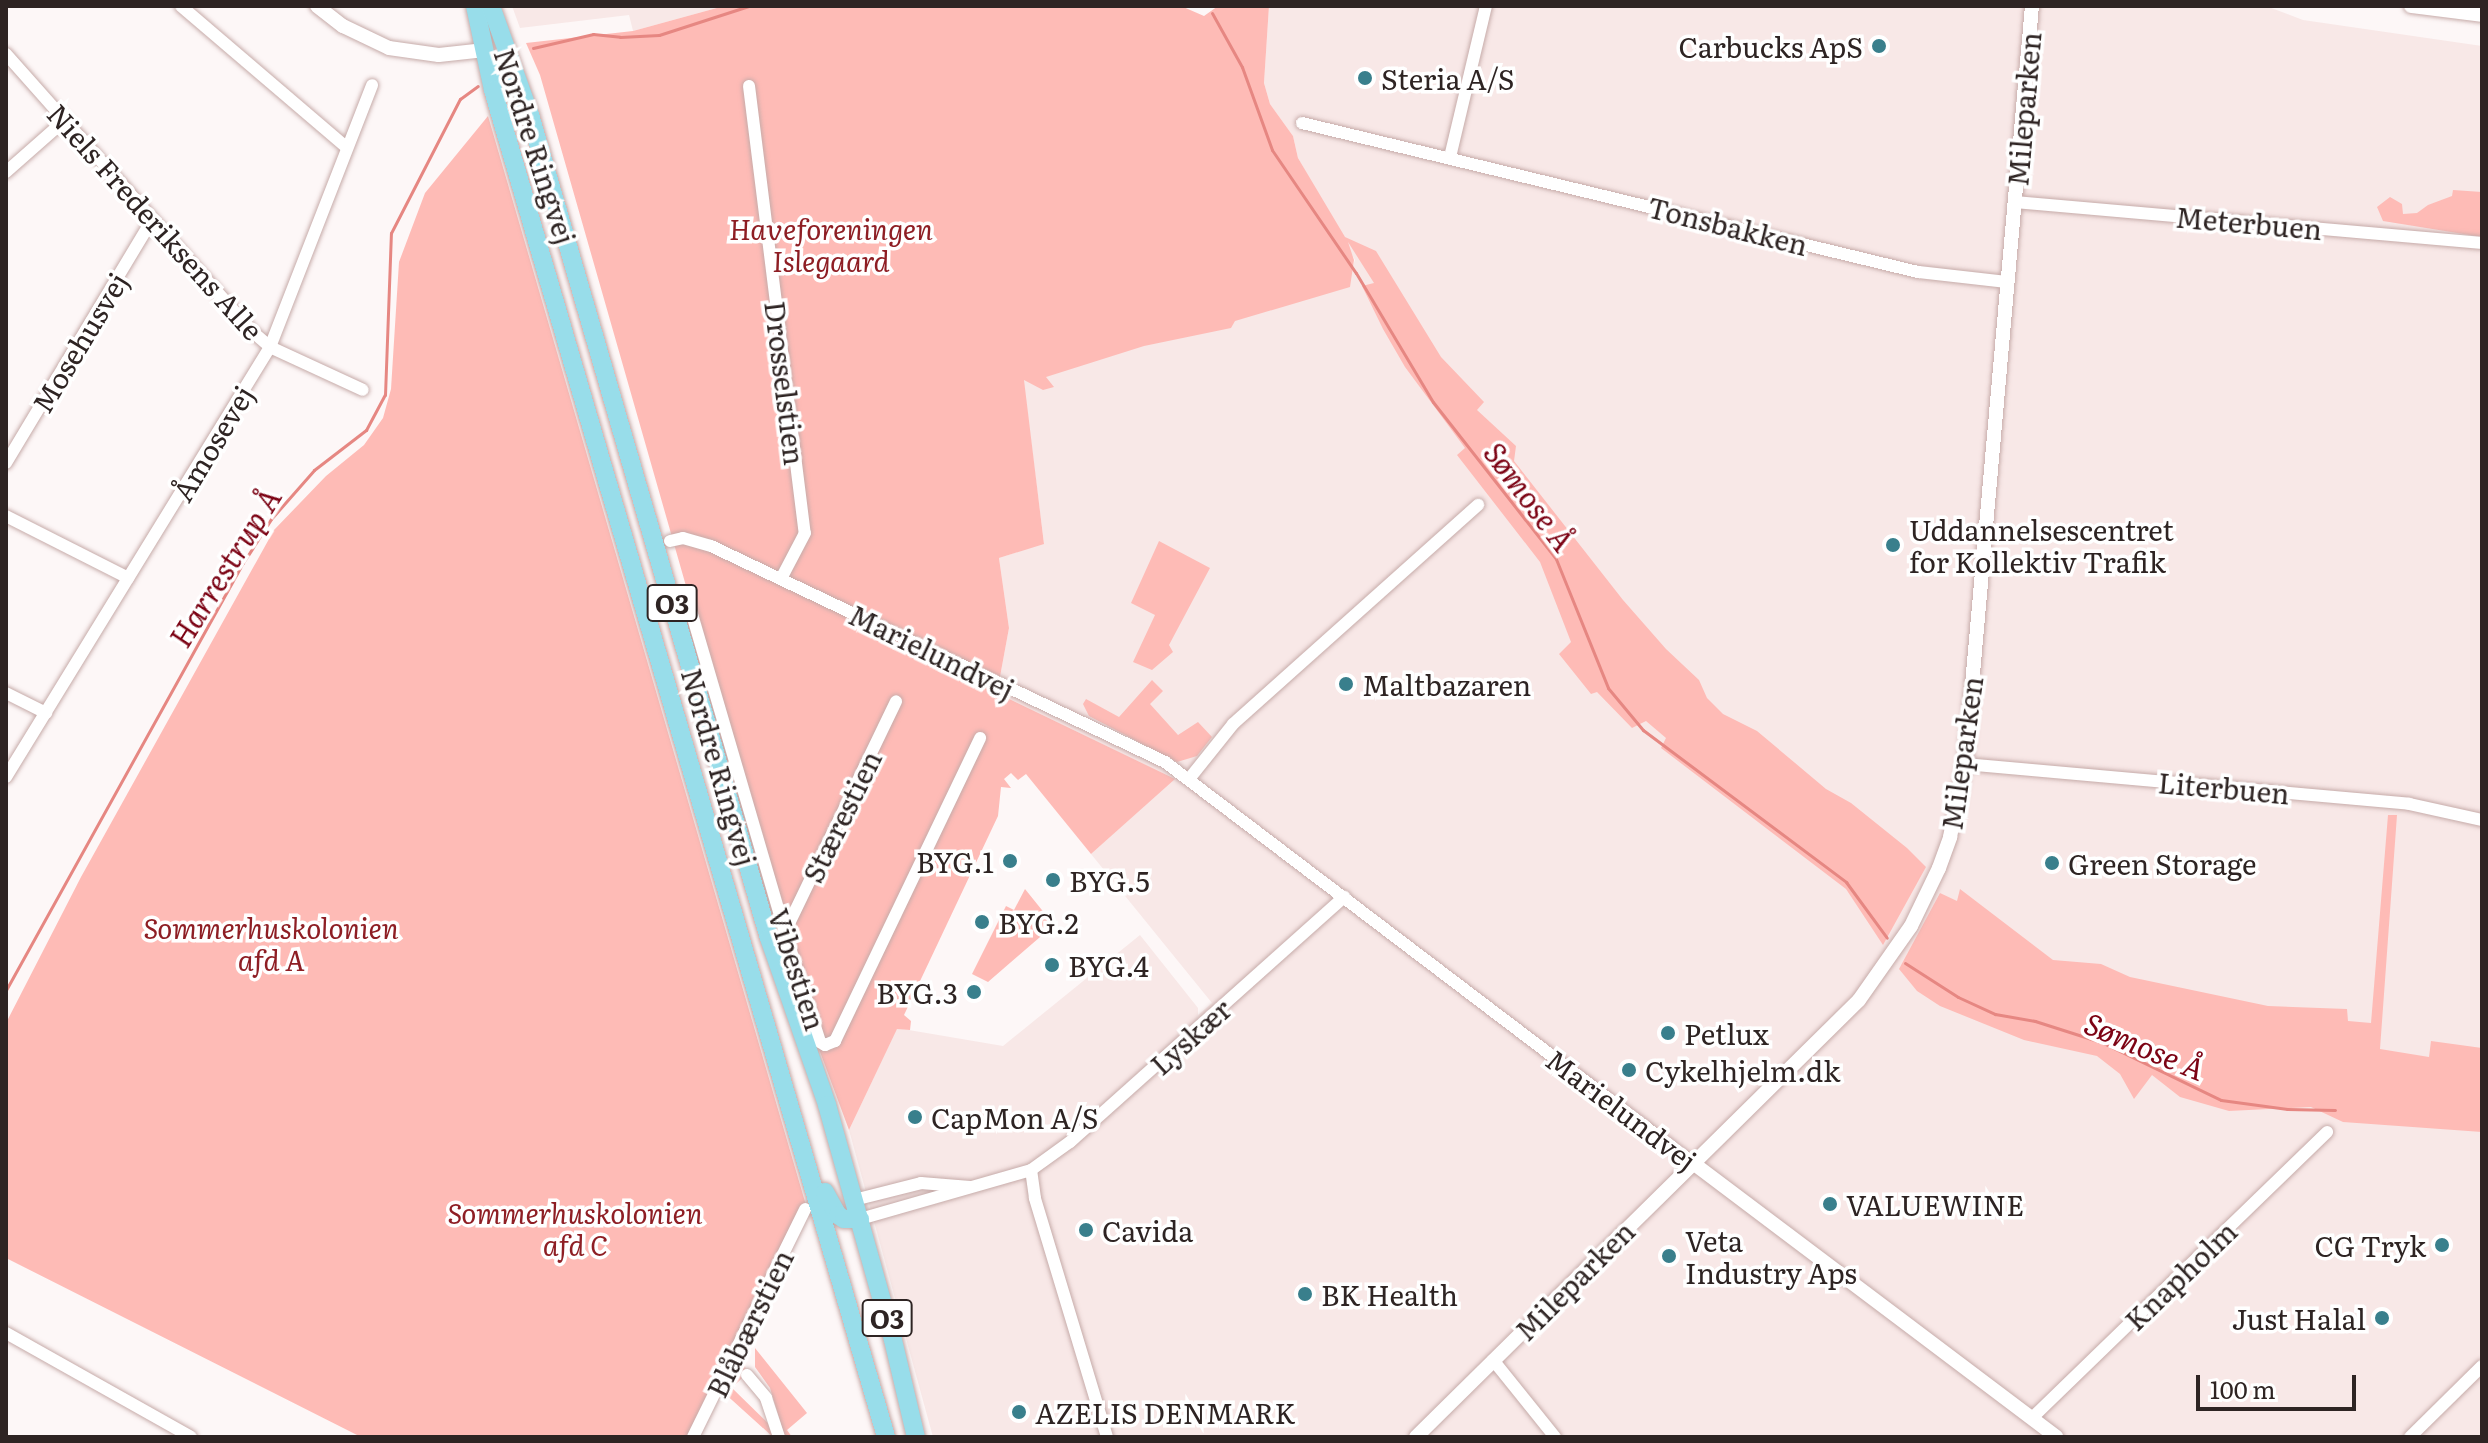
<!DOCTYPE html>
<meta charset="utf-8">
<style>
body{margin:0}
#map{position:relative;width:2488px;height:1443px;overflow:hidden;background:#fdf7f7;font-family:Literata,serif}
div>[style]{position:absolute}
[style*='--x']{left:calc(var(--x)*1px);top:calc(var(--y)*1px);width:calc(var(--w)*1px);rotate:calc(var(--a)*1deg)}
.built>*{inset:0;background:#f8e8e7}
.green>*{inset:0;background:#febbb6}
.stream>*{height:3px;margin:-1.5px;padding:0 1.5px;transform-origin:1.5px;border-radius:1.5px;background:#e68782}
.roads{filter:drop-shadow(0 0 2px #c6aba9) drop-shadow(0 0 2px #c6aba9)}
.minor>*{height:12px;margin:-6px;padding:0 6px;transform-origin:6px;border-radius:6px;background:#fff}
.tertiary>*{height:14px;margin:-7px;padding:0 7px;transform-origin:7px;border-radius:7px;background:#fff}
.primary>*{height:18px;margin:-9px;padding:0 9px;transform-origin:9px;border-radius:9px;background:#98ddea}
.dots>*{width:22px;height:22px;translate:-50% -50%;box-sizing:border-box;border:4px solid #fff;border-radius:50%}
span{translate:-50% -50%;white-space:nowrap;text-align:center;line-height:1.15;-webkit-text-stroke:7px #fff;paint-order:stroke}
.shield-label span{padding:2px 6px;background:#fff;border:2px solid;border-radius:6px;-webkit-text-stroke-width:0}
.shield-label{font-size:26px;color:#2e2423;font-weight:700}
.poi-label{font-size:28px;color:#2e2423}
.right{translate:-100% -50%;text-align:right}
.left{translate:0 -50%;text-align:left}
.street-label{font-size:28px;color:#2e2423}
.park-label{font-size:28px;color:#8e1e24;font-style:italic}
.water-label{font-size:30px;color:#7c0314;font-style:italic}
.frame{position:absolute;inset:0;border:8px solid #2e2423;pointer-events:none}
.scale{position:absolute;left:2196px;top:1375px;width:160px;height:36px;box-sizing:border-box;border:4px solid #2e2423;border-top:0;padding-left:10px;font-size:24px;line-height:28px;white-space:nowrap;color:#2e2423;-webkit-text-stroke:6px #fff;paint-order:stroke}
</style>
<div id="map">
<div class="built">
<i style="clip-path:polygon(512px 6px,724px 6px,633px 31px,629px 15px,520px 28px)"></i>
<i style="clip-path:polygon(1269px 6px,2266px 6px,2303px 20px,2482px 46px,2482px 1437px,933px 1437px,849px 1130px,897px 1028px,1003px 1046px,1140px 935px,1198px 1008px,1198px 1015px,1212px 1003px,1091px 854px,1174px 779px,997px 693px,1009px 628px,999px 558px,1044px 543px,1023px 378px,1349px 276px,1355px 260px,1298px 158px,1293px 136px,1270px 104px,1264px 83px)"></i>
</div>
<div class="green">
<i style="clip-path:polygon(724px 6px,1181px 6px,1204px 16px,1218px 6px,1269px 6px,1264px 83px,1270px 104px,1293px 136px,1298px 158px,1345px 237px,1376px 251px,1441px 357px,1484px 402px,1477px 410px,1516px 446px,1514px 461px,1623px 600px,1666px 649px,1699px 680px,1707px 698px,1723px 714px,1757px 731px,1826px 789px,1851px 803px,1907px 848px,1926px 867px,1883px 945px,1846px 889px,1661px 748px,1666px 738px,1646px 721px,1632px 728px,1597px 692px,1591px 694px,1559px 654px,1571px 642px,1540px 562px,1457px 455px,1465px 448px,1405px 367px,1383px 329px,1362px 286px,1374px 283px,1348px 242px,1354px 260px,1350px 287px,1235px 321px,1231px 328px,1144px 346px,1046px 377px,1054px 387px,1043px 390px,1024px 380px,1044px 544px,999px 558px,1009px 628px,997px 693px,1175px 779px,1091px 854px,1026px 774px,1018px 780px,1011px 773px,1004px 779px,1011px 788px,1001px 787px,998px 816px,904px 1015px,911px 1021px,910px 1030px,897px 1029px,849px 1130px,816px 1041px,540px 75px,526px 43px,633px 31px)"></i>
<i style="clip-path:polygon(488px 116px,808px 1212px,697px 1437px,361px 1437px,6px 1258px,6px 1023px,81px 877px,274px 530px,326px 476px,364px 445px,383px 418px,391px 389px,399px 262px,425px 193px)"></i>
<i style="clip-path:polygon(2453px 190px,2482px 192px,2482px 237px,2383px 221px,2377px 207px,2390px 197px,2402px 204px,2403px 214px,2417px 213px,2428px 205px,2452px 196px)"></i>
<i style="clip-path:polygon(1159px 541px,1210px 568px,1169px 645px,1173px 652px,1152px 670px,1133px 662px,1155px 615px,1131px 603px)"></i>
<i style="clip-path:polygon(1152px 680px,1163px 691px,1150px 704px,1178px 735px,1198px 722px,1212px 737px,1197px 756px,1177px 762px,1089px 716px,1083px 704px,1086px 699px,1119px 717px)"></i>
<i style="clip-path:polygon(2388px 815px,2397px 815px,2380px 1049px,2429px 1057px,2431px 1041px,2482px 1048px,2482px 1132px,2343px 1122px,2311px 1107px,2229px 1111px,2180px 1097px,2152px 1075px,2134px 1099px,2120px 1074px,2097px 1056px,2024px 1040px,1940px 1006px,1917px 991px,1899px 969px,1940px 893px,1957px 901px,1960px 889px,2053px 960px,2101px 964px,2130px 977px,2268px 1006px,2347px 1009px,2348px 1021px,2371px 1023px)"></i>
<i style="clip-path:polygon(1025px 889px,1054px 925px,988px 982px,972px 974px,1006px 906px,1014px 910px)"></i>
<i style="clip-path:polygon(755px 1348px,807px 1413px,787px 1430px,792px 1437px,785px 1437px,770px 1388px,755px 1367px)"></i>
<i style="clip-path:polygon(745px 1364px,746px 1374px,732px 1388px,770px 1425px,773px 1437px,722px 1391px,728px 1379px,734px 1382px)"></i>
</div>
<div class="stream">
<i style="--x:1212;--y:13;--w:62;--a:60.9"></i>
<i style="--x:1242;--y:67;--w:88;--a:70.1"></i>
<i style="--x:1272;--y:150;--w:149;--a:55.7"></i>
<i style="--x:1356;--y:273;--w:150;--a:59.2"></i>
<i style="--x:1433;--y:402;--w:199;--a:51.9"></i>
<i style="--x:1556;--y:559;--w:139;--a:68"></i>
<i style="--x:1608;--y:688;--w:55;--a:50.2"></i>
<i style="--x:1643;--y:730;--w:254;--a:36.8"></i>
<i style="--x:1846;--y:882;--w:69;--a:53.8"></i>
<i style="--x:533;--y:48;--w:62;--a:-13.1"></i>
<i style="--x:593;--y:34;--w:27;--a:6"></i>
<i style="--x:620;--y:37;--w:39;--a:-3"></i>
<i style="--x:659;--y:35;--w:95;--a:-17.9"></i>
<i style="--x:1905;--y:963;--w:63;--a:32.7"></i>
<i style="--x:1958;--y:997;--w:41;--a:24.7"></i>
<i style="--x:1995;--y:1014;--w:41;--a:9.9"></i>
<i style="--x:2035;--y:1021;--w:69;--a:17.7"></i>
<i style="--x:2101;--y:1042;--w:133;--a:25.8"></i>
<i style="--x:2221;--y:1100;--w:67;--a:7.8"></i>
<i style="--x:2287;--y:1109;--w:48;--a:1.2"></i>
<i style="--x:6;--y:990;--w:488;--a:-61"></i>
<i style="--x:243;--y:563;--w:52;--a:-57.5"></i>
<i style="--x:271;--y:519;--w:65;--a:-48.7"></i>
<i style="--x:314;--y:470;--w:66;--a:-37.6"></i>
<i style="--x:366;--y:430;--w:40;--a:-62"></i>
<i style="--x:385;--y:395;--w:162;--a:-87.9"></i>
<i style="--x:391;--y:233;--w:151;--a:-62.8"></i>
<i style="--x:460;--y:99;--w:22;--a:-36"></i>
</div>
<div class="roads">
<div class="minor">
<i style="--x:181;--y:6;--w:218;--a:40.5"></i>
<i style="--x:6;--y:54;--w:373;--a:48.4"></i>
<i style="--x:254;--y:333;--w:21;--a:41"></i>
<i style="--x:270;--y:347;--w:102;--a:24.8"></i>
<i style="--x:749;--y:86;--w:450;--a:82.9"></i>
<i style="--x:805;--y:533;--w:52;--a:117.6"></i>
<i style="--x:1302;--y:123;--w:634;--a:13.6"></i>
<i style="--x:1918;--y:272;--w:90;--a:6.4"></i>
<i style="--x:1450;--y:157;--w:155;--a:-76.6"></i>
<i style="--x:6;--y:172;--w:79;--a:-41.4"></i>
<i style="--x:2015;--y:202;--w:469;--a:5"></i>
<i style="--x:6;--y:463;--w:283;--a:-59"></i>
<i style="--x:6;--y:516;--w:137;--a:26.9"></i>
<i style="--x:670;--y:541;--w:13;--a:-13"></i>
<i style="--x:683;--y:538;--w:29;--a:16"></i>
<i style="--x:711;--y:546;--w:503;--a:25.44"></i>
<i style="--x:1165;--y:762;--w:663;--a:37.22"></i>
<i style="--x:689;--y:604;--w:342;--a:73.7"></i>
<i style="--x:785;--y:932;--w:115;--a:72.3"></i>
<i style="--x:820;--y:1042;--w:6;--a:31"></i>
<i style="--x:825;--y:1045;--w:11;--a:-22"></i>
<i style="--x:835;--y:1041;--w:336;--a:-64.4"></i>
<i style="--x:6;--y:693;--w:45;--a:26.6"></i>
<i style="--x:1965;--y:764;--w:446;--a:5.1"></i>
<i style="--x:2409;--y:804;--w:75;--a:12.4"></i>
<i style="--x:6;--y:777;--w:505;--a:-58.45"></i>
<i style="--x:270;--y:347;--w:281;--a:-68.7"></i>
<i style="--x:1189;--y:779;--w:70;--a:-51.3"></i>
<i style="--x:1233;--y:724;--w:329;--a:-41.8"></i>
<i style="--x:785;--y:932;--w:256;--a:-64.3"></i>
<i style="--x:854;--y:1200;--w:69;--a:-14.2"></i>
<i style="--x:921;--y:1183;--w:49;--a:4.7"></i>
<i style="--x:860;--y:1219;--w:178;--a:-16"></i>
<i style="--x:6;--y:1333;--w:212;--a:29.3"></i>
<i style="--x:1493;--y:1360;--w:99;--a:51.2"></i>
<i style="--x:747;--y:1375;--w:30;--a:50"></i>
<i style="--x:766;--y:1398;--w:41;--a:71.6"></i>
<i style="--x:2032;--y:1418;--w:411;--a:-44.1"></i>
<i style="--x:693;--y:1437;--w:254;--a:-63.8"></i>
<i style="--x:1107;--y:1437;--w:250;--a:-106.8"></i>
<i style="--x:1035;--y:1198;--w:28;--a:-98"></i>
<i style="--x:1031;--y:1170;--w:48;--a:-35.7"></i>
<i style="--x:1070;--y:1142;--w:368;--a:-41.8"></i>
<i style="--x:2410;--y:1437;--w:101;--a:-44.6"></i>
</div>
<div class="tertiary">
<i style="--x:317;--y:6;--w:33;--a:38"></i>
<i style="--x:343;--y:26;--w:51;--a:25.6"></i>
<i style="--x:389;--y:48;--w:50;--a:8"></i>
<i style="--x:439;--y:55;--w:46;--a:-6.2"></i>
<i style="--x:2411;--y:6;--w:72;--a:7.2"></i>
<i style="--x:1693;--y:1163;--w:455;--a:37"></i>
<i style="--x:1416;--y:1437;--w:622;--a:-44.61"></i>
<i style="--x:1859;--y:1000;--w:90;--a:-54.9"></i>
<i style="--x:1911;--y:926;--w:64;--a:-64.2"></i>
<i style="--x:1939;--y:868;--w:33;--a:-70"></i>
<i style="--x:1950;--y:837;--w:75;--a:-78.4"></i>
<i style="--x:1965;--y:764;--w:761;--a:-84.95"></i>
</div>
<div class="primary">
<i style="--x:475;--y:6;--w:86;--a:77.9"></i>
<i style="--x:493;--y:90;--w:1403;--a:73.73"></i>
<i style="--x:491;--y:6;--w:116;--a:70.3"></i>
<i style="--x:530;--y:115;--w:857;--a:73.81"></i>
<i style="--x:769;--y:938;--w:177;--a:70.8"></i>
<i style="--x:827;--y:1105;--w:244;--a:74.3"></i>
<i style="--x:893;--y:1340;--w:100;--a:76.7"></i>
<i style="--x:825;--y:1192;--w:26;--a:61"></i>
<i style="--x:838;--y:1215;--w:7;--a:34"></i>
<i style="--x:844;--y:1219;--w:16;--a:0"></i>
</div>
</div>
<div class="dots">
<i style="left:1879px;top:46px;background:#397f8c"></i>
<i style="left:1365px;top:78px;background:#397f8c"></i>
<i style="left:1893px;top:545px;background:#397f8c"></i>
<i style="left:1346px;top:684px;background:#397f8c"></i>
<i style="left:1010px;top:861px;background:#397f8c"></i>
<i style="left:2052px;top:863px;background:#397f8c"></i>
<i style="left:1053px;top:880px;background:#397f8c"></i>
<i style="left:982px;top:922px;background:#397f8c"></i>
<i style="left:1052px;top:965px;background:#397f8c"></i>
<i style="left:974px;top:992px;background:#397f8c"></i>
<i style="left:1668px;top:1033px;background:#397f8c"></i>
<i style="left:1629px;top:1070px;background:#397f8c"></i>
<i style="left:915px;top:1117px;background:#397f8c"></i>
<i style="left:1830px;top:1204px;background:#397f8c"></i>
<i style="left:1086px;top:1230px;background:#397f8c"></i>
<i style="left:2442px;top:1245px;background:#397f8c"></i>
<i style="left:1669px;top:1256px;background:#397f8c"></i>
<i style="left:1305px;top:1294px;background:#397f8c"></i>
<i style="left:2382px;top:1318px;background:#397f8c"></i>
<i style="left:1019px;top:1412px;background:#397f8c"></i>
</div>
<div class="shield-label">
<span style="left:672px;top:603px">O3</span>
<span style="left:887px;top:1318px">O3</span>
</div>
<div class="poi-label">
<span class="right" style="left:1863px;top:46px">Carbucks ApS</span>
<span class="left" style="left:1381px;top:78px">Steria A/S</span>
<span class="left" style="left:1909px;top:545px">Uddannelsescentret<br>for Kollektiv Trafik</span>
<span class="left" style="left:1362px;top:684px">Maltbazaren</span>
<span class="right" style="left:994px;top:861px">BYG.1</span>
<span class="left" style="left:2068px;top:863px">Green Storage</span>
<span class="left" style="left:1069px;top:880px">BYG.5</span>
<span class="left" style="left:998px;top:922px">BYG.2</span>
<span class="left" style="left:1068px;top:965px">BYG.4</span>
<span class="right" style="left:958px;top:992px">BYG.3</span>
<span class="left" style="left:1684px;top:1033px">Petlux</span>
<span class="left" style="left:1645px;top:1070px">Cykelhjelm.dk</span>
<span class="left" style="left:931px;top:1117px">CapMon A/S</span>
<span class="left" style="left:1846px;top:1204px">VALUEWINE</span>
<span class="left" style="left:1102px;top:1230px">Cavida</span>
<span class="left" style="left:1685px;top:1256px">Veta<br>Industry Aps</span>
<span class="right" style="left:2426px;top:1245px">CG Tryk</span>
<span class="left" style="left:1321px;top:1294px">BK Health</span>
<span class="right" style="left:2366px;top:1318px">Just Halal</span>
<span class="left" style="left:1035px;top:1412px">AZELIS DENMARK</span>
</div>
<div class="street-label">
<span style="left:2023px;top:109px;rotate:-85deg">Mileparken</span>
<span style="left:536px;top:146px;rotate:72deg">Nordre Ringvej</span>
<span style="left:156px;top:221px;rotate:48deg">Niels Frederiksens Alle</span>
<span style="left:2249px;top:222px;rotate:5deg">Meterbuen</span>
<span style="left:1728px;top:225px;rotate:14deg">Tonsbakken</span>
<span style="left:79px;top:342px;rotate:-59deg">Mosehusvej</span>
<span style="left:786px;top:383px;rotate:83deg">Drosselstien</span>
<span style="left:212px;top:443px;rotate:-59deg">Åmosevej</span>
<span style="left:932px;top:651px;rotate:26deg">Marielundvej</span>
<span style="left:1961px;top:753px;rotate:-82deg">Mileparken</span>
<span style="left:720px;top:767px;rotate:74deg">Nordre Ringvej</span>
<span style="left:2224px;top:787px;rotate:5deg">Literbuen</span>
<span style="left:841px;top:816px;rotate:-64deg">Stærestien</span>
<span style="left:798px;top:969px;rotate:72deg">Vibestien</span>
<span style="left:1190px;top:1036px;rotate:-42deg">Lyskær</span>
<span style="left:1622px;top:1109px;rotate:37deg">Marielundvej</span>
<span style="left:2180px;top:1275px;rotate:-44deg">Knapholm</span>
<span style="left:1574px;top:1280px;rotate:-45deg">Mileparken</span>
<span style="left:749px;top:1323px;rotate:-64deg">Blåbærstien</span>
</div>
<div class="park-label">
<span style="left:831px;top:244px">Haveforeningen<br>Islegaard</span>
<span style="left:271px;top:943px">Sommerhuskolonien<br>afd A</span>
<span style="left:575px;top:1228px">Sommerhuskolonien<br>afd C</span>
</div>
<div class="water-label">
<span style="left:1530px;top:496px;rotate:53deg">Sømose Å</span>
<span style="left:224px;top:567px;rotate:-58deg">Harrestrup Å</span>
<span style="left:2145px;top:1045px;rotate:23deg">Sømose Å</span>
</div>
<div class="frame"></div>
<div class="scale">100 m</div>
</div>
